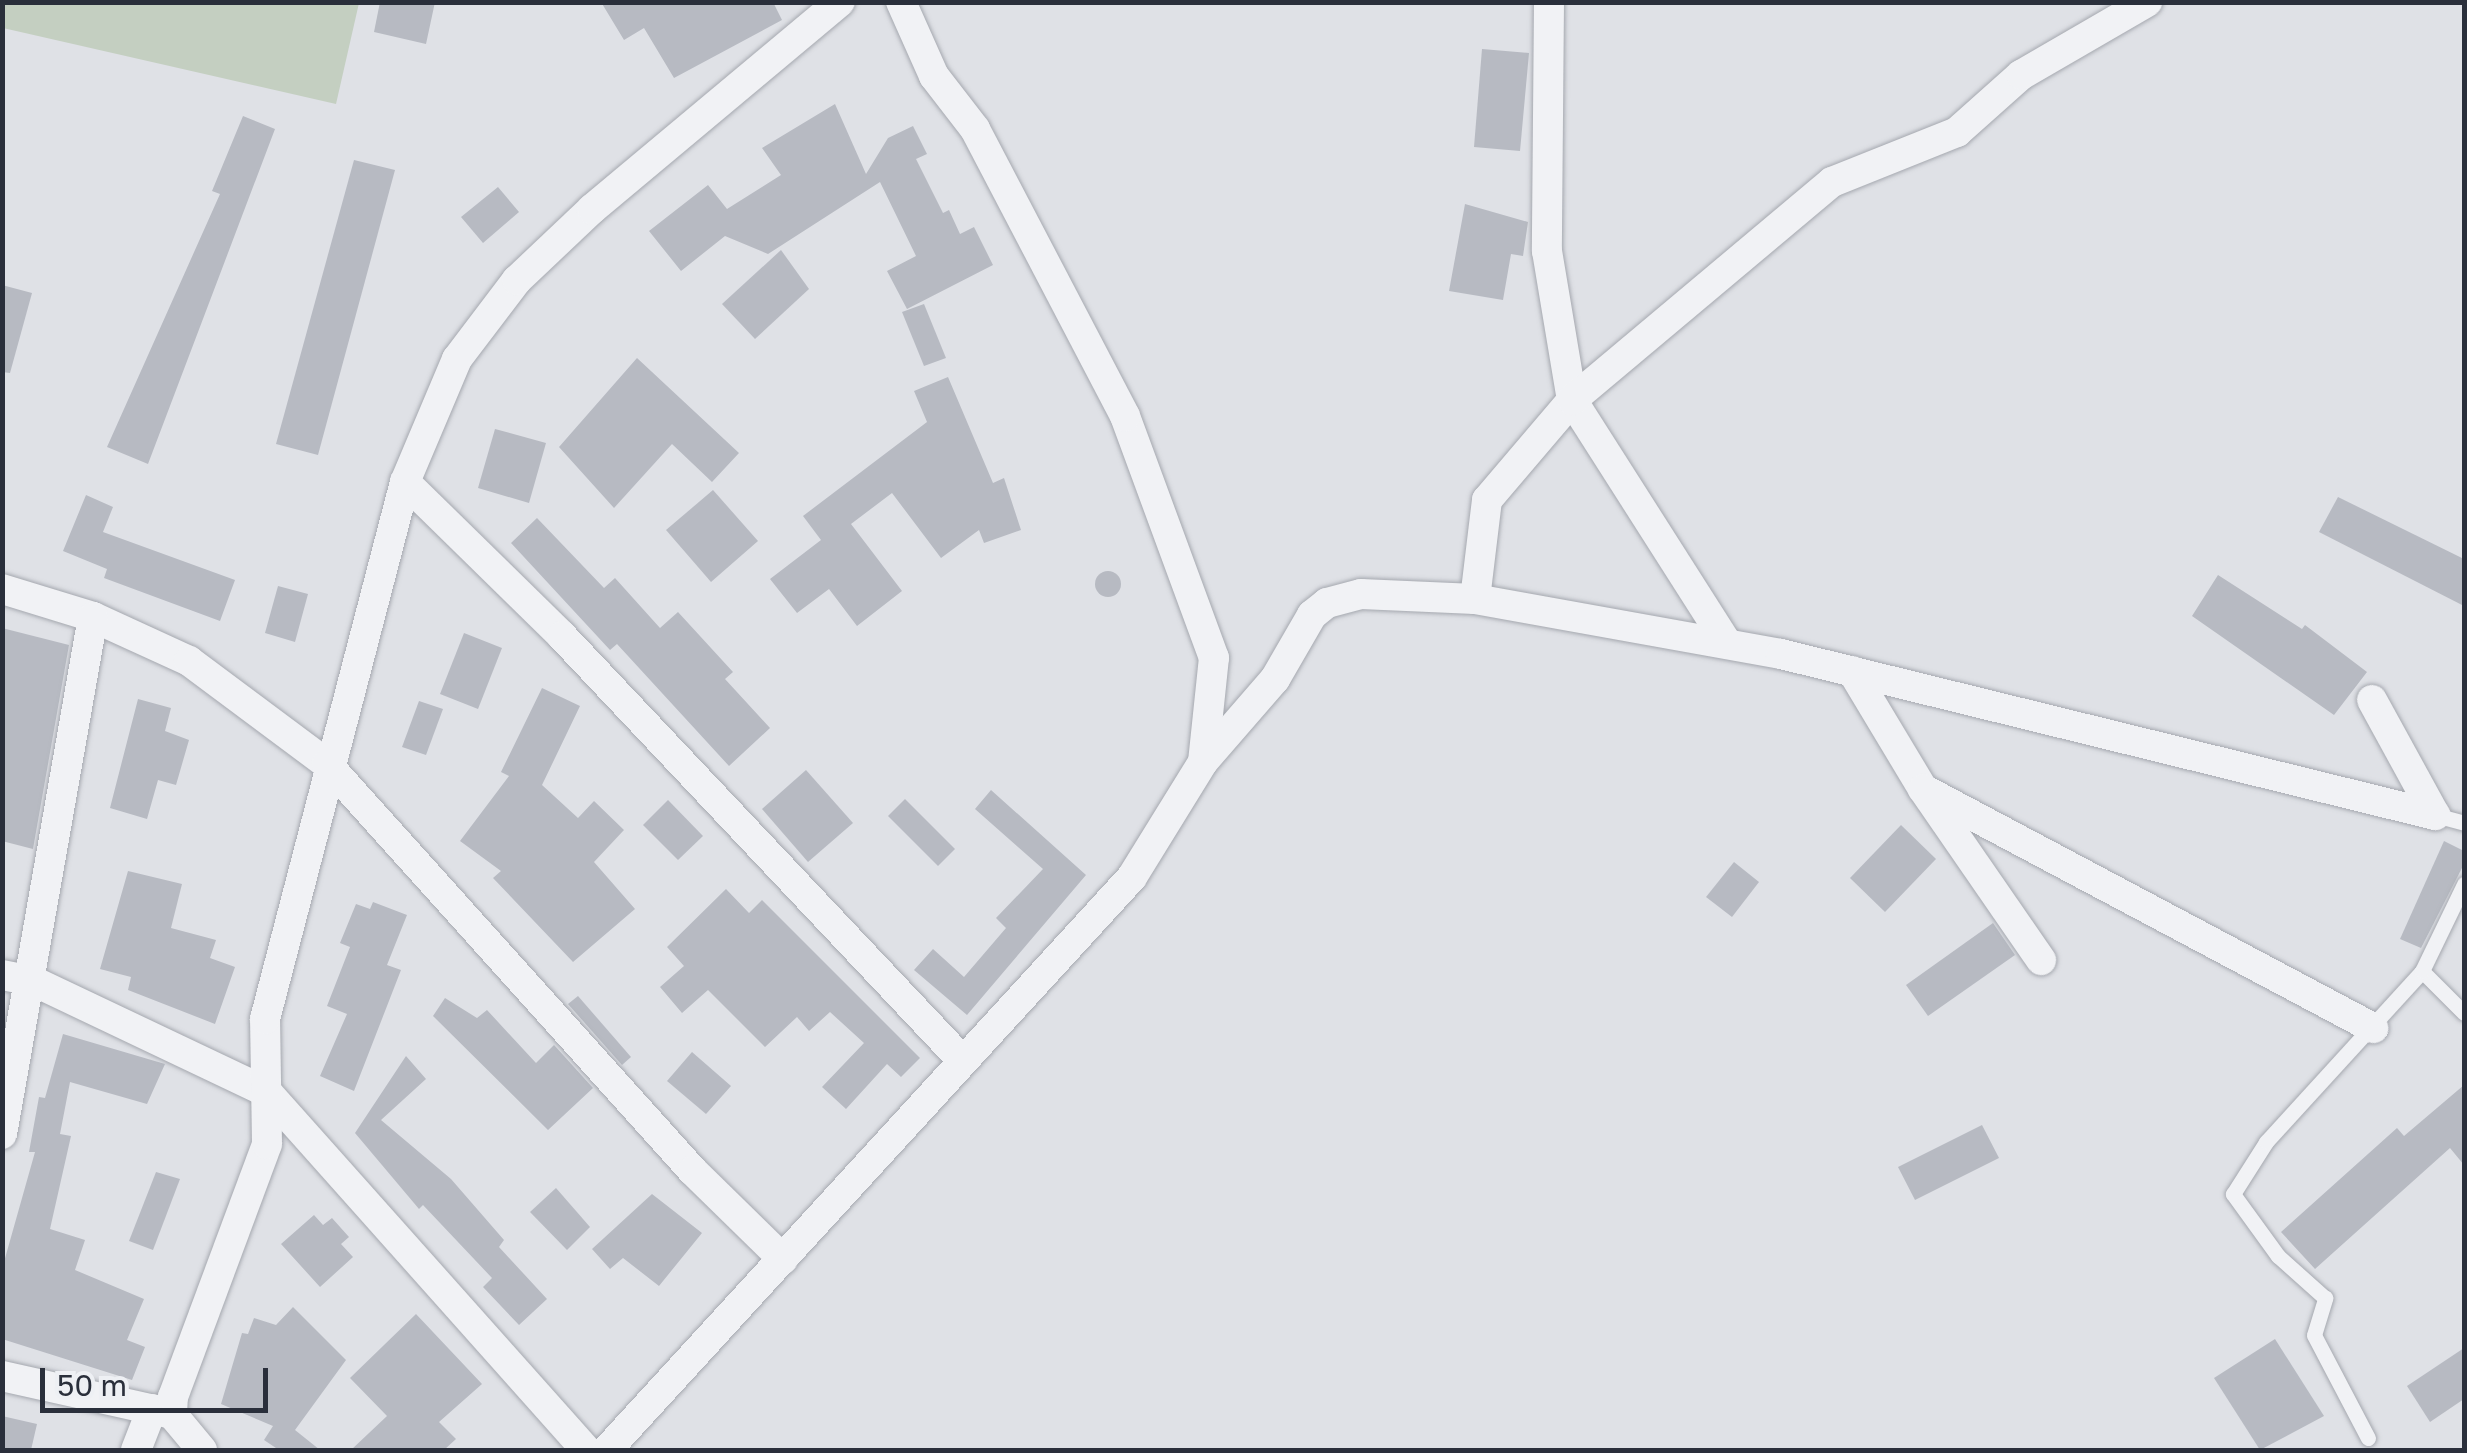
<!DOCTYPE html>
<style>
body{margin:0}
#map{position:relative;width:2467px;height:1453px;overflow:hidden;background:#dfe1e6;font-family:"Golos Text",sans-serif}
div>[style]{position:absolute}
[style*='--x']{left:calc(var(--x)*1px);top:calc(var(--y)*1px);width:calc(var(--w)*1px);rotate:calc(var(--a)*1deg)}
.green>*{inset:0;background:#c4cfc1}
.building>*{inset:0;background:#b7bac2}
.round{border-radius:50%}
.roads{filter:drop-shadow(0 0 2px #a5a8af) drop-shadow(0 0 2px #a5a8af)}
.service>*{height:15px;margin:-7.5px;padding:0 7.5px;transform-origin:7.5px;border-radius:7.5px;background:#f1f2f5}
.minor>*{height:30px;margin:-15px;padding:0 15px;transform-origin:15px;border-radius:15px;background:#f1f2f5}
span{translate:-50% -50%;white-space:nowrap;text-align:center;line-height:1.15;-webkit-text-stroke:9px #eef0f4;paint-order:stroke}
.frame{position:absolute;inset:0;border:5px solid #2a2f3b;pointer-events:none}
.scale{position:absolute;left:40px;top:1368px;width:228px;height:45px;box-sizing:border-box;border:5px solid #2a2f3b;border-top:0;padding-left:12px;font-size:30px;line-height:35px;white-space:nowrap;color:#2a2f3b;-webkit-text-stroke:8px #eef0f4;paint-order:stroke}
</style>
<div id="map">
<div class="green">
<i style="clip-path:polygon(3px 2px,359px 2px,359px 3px,336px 104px,3px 28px)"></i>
</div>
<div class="building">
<i style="clip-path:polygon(380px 2px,435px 2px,426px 44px,374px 32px)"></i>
<i style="clip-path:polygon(601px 2px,773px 2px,782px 20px,674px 78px,644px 28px,624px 40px)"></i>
<i style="clip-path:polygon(1482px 49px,1529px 53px,1520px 151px,1474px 147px)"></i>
<i style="clip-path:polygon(835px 104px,866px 174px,888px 138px,913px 126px,927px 154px,916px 159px,943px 213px,949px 210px,960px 234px,974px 227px,993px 265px,907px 309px,887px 271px,916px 256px,880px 182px,768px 254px,725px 236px,681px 271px,649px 231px,708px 185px,727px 209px,781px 175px,762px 148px)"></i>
<i style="clip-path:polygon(243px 116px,275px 129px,148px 464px,107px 447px,220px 194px,212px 191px)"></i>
<i style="clip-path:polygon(354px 160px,395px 170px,318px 455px,276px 444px)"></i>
<i style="clip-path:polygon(498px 187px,519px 212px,483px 243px,461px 217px)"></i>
<i style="clip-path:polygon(1465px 204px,1528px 222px,1523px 256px,1511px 254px,1503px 300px,1449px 291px)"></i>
<i style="clip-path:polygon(781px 250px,809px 289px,755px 339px,722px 304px)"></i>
<i style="clip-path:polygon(2px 285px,32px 293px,10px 373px,2px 372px)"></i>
<i style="clip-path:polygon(924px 304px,946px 358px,924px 366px,902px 312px)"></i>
<i style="clip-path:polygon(637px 358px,739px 453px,712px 482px,672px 444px,614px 508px,559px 447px)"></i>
<i style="clip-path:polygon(948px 377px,993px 483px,1004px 478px,1021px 530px,984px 543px,979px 530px,941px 558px,892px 493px,851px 524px,902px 591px,857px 626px,829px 589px,797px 613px,770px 579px,821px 540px,803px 516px,927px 422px,914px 391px)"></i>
<i style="clip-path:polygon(495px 429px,546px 443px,529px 503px,478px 488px)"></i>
<i style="clip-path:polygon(713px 490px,758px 541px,711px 582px,666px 530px)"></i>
<i style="clip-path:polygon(86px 495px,113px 507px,103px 532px,235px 580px,220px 621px,104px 578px,107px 569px,63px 551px)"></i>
<i style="clip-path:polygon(2338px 497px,2464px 559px,2464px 606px,2319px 532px)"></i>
<i style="clip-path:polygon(537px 518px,604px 588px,615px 578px,660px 628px,678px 612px,733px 672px,725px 679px,770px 728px,729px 766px,617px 644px,610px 650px,511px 543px)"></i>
<i class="round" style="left:1095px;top:571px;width:26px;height:26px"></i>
<i style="clip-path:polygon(2218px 575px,2302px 629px,2305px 625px,2367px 672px,2334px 715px,2192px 616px)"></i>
<i style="clip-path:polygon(278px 586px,308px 594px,295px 642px,265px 633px)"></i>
<i style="clip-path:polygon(2px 628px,69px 645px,33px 849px,2px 841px)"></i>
<i style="clip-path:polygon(464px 633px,502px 648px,478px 709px,440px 694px)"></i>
<i style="clip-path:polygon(542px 688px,580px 706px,542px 785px,578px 818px,594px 801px,624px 830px,594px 862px,635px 909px,573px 962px,493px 878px,501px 871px,460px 841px,509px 776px,501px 772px)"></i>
<i style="clip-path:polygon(138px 699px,171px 708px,165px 731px,189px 740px,176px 785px,158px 780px,147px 819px,110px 808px)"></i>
<i style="clip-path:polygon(419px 701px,443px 709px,426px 755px,402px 747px)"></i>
<i style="clip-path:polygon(806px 770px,853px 823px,808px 862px,762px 809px)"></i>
<i style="clip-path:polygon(991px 790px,1086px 875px,967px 1015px,914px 970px,933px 949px,964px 977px,1006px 928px,996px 918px,1043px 869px,975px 809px)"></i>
<i style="clip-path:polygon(905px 799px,955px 849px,938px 866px,888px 816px)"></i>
<i style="clip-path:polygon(668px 800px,703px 836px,678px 860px,643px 825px)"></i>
<i style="clip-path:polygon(1901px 825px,1936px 859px,1885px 912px,1850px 878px)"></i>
<i style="clip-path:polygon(2444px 841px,2464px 851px,2464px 864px,2421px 948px,2400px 939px)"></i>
<i style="clip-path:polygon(1734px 862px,1759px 882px,1732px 917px,1706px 897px)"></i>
<i style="clip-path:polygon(128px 871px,182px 884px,171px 928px,216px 940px,210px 958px,235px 967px,215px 1024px,128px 990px,131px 977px,100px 969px)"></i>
<i style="clip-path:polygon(726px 889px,749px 913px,762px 900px,920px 1058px,901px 1077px,887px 1064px,846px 1109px,822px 1087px,864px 1043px,830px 1012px,809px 1031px,797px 1017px,765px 1047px,708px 990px,682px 1013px,660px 987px,684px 966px,667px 947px)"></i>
<i style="clip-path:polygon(373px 902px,407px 915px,387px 965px,401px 970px,354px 1091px,320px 1076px,347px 1014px,327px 1006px,350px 947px,340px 943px,356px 904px,370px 909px)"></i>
<i style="clip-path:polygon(1993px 923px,2015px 955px,1928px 1016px,1906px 985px)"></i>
<i style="clip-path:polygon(578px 996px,631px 1057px,622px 1065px,568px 1004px)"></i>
<i style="clip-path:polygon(445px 998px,477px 1018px,487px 1010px,536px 1063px,554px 1045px,593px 1088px,548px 1130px,433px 1016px)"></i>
<i style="clip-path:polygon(63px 1034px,165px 1064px,147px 1104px,70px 1082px,60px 1134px,71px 1136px,50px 1229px,85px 1240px,75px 1270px,144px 1299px,127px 1340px,145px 1347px,132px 1380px,2px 1339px,2px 1269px,35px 1152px,29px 1152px,39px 1097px,45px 1098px)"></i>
<i style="clip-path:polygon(692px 1052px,731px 1086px,706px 1114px,667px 1081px)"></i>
<i style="clip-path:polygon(406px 1056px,426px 1079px,381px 1120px,451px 1179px,504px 1240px,499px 1247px,547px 1299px,519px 1325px,483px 1287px,492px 1278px,423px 1205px,419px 1209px,355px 1133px)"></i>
<i style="clip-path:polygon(2464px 1085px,2464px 1165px,2450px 1148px,2315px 1269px,2281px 1232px,2397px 1128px,2404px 1136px)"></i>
<i style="clip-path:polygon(1982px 1125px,1999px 1158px,1915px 1200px,1898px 1167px)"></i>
<i style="clip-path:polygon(156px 1172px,180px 1179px,153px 1250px,129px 1241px)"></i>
<i style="clip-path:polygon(556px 1188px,590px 1227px,567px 1250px,530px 1212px)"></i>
<i style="clip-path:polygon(652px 1194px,702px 1233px,659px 1286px,623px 1258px,610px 1269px,592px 1249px)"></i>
<i style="clip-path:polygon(314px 1215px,323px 1225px,332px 1218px,349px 1237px,341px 1244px,353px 1257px,320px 1287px,281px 1244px)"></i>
<i style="clip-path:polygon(293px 1307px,346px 1360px,295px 1430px,320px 1450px,279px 1450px,264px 1440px,273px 1426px,221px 1404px,242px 1333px,248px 1334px,254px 1318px,276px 1325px)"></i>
<i style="clip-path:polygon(416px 1314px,482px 1384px,439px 1422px,456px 1439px,444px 1450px,351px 1450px,387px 1416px,350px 1378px)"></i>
<i style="clip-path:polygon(2275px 1339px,2324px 1416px,2260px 1450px,2214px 1378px)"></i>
<i style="clip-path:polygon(2464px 1348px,2464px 1399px,2430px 1422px,2407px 1386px)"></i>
<i style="clip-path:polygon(2px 1416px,37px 1424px,31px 1450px,2px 1450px)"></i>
</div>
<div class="roads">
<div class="service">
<i style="--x:2435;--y:815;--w:30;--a:15"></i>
<i style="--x:2422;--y:971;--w:59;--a:45"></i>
<i style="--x:2368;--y:1438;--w:116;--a:-117.7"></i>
<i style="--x:2314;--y:1335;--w:39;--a:-73"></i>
<i style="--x:2325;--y:1298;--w:63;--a:-138.2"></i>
<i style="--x:2278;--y:1256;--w:77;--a:-126"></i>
<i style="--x:2233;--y:1194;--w:62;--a:-57.6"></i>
<i style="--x:2266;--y:1142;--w:231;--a:-47.6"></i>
<i style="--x:2422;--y:971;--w:97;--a:-64.2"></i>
</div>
<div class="minor">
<i style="--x:1549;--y:2;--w:249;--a:90.5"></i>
<i style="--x:1547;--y:251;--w:151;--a:80.5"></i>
<i style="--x:1572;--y:400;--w:288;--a:57.5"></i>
<i style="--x:405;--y:482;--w:220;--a:44.4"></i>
<i style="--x:562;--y:636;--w:581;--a:46.67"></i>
<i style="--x:2;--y:589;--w:95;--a:17.1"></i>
<i style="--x:93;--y:617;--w:106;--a:24.6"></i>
<i style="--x:189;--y:661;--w:172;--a:36.7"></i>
<i style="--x:327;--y:764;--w:547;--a:48.04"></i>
<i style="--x:693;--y:1171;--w:126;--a:44.4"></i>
<i style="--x:1475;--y:599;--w:100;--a:-83.1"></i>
<i style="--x:1487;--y:500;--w:131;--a:-49.6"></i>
<i style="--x:1572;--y:400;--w:339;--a:-40"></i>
<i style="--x:1832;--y:182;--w:135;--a:-21.8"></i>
<i style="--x:1957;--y:132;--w:86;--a:-41.7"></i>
<i style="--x:2021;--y:75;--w:146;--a:-30.1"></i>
<i style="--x:1852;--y:671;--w:138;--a:59"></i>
<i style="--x:1923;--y:789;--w:208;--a:55.4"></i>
<i style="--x:2372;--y:700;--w:131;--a:61.3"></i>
<i style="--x:1203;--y:762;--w:110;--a:-49.1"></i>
<i style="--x:1275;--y:679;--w:74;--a:-60"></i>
<i style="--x:1312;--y:615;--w:19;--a:-39"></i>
<i style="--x:1327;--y:603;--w:35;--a:-15"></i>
<i style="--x:1361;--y:594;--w:114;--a:2.5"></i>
<i style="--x:1475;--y:599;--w:311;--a:10.2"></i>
<i style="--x:1781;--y:654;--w:674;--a:13.83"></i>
<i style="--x:1923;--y:789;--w:510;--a:27.97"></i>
<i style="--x:2;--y:975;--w:32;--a:11"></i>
<i style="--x:33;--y:981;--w:259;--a:25.4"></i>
<i style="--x:267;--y:1092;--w:480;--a:48.3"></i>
<i style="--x:2;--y:1134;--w:525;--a:-80.02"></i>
<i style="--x:2;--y:1376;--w:174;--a:12.6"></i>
<i style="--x:136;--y:1450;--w:44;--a:-68.7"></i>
<i style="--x:202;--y:1450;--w:47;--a:-129.8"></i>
<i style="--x:172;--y:1414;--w:17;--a:-87"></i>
<i style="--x:173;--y:1397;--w:270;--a:-69.6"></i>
<i style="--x:267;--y:1144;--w:125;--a:-90.9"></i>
<i style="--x:265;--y:1019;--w:555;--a:-75.39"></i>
<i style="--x:405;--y:482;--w:134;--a:-67.1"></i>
<i style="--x:457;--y:359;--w:99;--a:-52.8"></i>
<i style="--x:517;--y:280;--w:103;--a:-43.4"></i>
<i style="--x:592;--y:209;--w:323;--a:-39.9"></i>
<i style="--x:607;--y:1450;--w:777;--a:-47.5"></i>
<i style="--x:1132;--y:877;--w:135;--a:-58.3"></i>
<i style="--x:1203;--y:762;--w:105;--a:-84"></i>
<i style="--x:1214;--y:658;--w:258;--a:-110.2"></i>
<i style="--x:1125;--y:416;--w:324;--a:-117.6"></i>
<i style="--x:975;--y:129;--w:67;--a:-127.7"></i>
<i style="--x:934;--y:76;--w:81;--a:-114"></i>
</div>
</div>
<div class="frame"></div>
<div class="scale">50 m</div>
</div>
